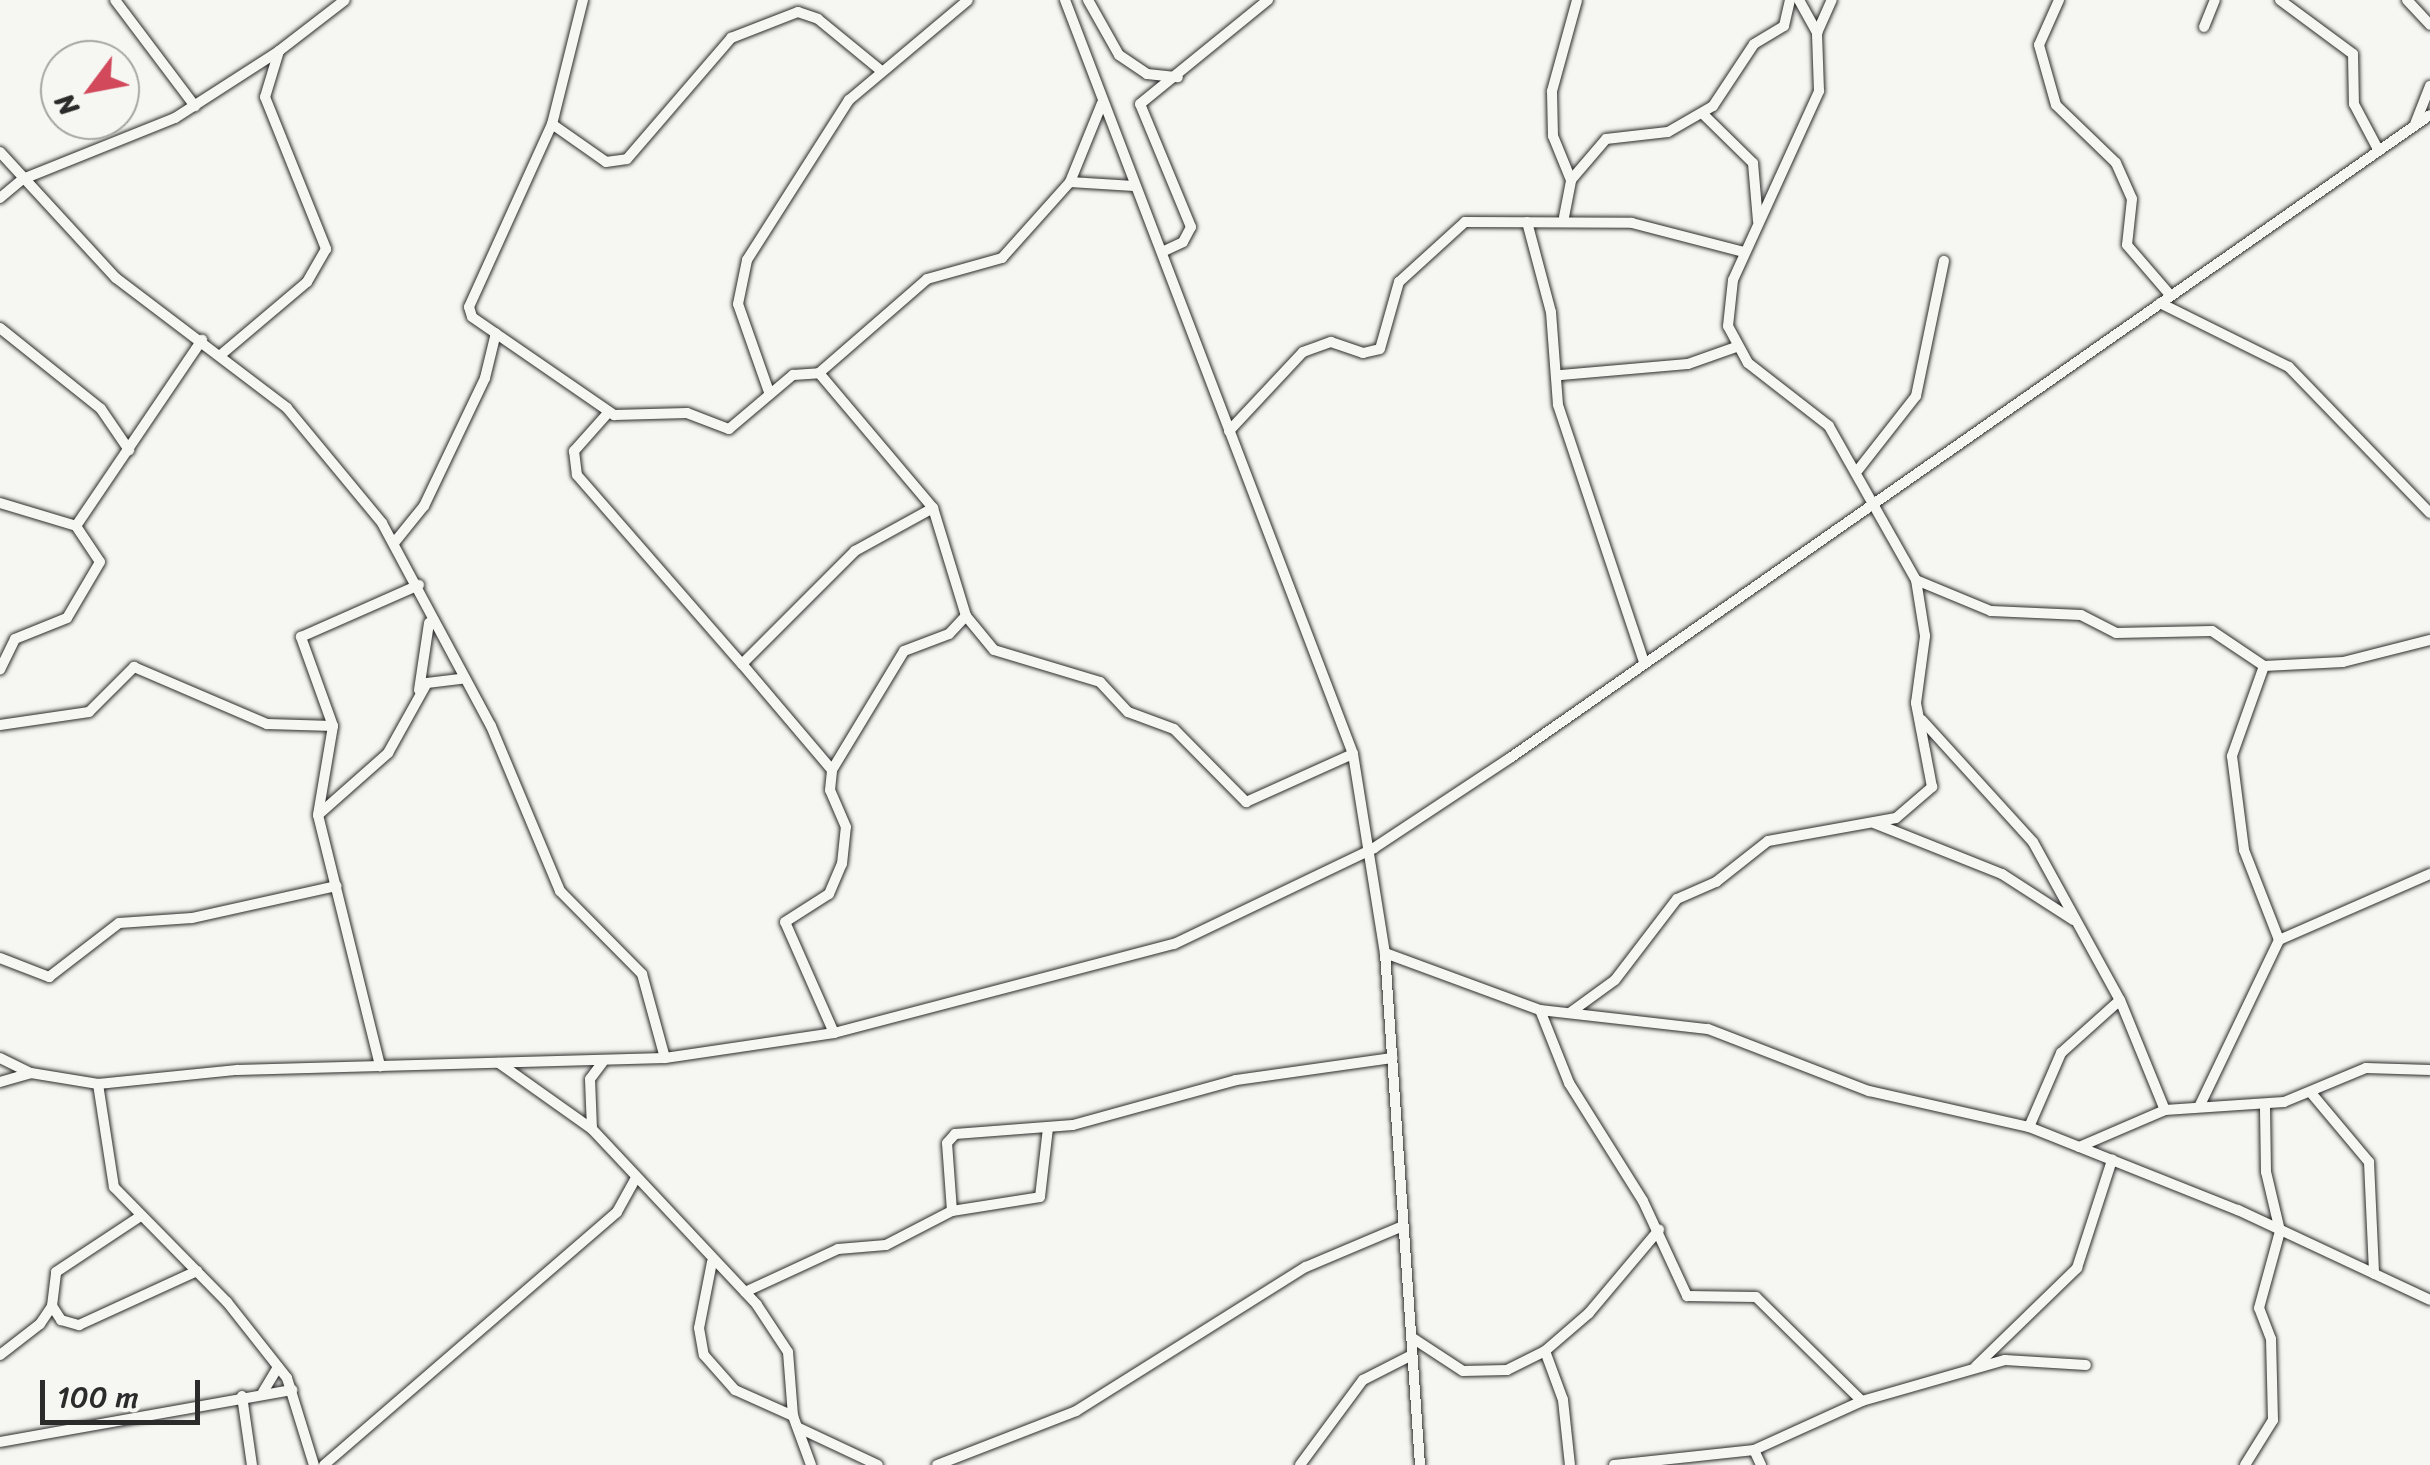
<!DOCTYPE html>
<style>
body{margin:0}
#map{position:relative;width:2430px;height:1465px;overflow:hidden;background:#f6f6f2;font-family:Sriracha,sans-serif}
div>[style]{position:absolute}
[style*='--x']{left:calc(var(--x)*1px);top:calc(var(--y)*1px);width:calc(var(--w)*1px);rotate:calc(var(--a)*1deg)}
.roads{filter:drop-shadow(0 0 2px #2b2b2b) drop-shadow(0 0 2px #2b2b2b)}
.minor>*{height:10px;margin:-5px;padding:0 5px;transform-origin:5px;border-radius:5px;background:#f6f6f2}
span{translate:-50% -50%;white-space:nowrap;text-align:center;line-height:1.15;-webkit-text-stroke:8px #f6f6f2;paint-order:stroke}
.north{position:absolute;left:40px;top:40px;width:100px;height:100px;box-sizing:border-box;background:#f6f6f2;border:2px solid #a5a5a2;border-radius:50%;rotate:238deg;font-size:28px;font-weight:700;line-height:40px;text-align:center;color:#2b2b2b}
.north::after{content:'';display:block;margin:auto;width:35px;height:45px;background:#d1495b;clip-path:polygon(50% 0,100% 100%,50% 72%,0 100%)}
.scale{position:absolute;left:40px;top:1380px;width:160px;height:45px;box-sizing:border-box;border:5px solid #2b2b2b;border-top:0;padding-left:12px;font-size:30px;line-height:35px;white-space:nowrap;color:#2b2b2b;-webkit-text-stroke:8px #f6f6f2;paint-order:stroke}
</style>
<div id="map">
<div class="roads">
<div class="minor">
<i style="--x:115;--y:0;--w:133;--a:53"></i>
<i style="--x:583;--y:0;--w:128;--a:104"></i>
<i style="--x:552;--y:124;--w:201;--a:114.4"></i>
<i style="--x:469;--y:307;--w:10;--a:73"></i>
<i style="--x:472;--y:317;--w:173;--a:34.6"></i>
<i style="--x:614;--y:415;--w:73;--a:-1.6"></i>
<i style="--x:687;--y:413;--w:45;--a:20.9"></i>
<i style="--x:729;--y:429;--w:84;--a:-40.2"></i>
<i style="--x:793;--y:375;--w:26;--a:-4"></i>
<i style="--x:819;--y:373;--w:143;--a:-41"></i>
<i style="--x:927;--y:279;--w:78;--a:-15.6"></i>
<i style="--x:1002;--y:258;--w:102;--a:-48.2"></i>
<i style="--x:1070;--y:182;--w:85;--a:-67.9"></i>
<i style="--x:1065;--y:0;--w:807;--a:69.09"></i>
<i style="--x:1353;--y:754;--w:202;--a:80.9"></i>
<i style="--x:1385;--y:953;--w:513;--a:86.09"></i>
<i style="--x:1088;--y:0;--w:63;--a:60.6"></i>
<i style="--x:1119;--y:55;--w:34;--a:34"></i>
<i style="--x:1147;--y:74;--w:31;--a:6"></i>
<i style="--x:1799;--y:0;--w:38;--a:61"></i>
<i style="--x:1817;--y:33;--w:36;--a:-66"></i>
<i style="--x:2059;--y:0;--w:49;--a:114"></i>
<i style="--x:2039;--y:45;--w:62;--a:74.2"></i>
<i style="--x:2056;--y:105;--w:83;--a:44"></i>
<i style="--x:2116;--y:163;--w:39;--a:66"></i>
<i style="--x:2132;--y:199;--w:46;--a:96.2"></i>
<i style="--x:2127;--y:245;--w:67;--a:49.2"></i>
<i style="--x:2280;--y:0;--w:91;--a:36.5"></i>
<i style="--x:2353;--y:54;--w:50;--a:88.9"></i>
<i style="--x:2354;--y:104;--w:53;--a:62"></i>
<i style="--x:2407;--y:0;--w:34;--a:47"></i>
<i style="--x:2204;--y:27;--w:29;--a:-68"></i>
<i style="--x:279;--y:51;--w:83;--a:-37.7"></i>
<i style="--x:1703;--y:114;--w:70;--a:44.4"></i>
<i style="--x:1753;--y:163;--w:58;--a:85.1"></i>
<i style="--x:552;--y:124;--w:66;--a:35.1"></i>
<i style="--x:606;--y:162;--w:21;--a:-8"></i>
<i style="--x:627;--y:159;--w:160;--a:-49.3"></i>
<i style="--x:731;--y:38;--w:72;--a:-21.2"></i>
<i style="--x:798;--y:12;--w:21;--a:19"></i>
<i style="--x:818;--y:19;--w:79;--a:39.3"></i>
<i style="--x:2415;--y:124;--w:41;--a:-68.5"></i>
<i style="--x:0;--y:152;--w:171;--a:47.4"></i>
<i style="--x:116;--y:278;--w:215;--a:37.2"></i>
<i style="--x:287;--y:408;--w:149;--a:50.4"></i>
<i style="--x:382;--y:523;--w:230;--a:61.8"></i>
<i style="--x:491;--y:726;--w:179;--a:67.3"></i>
<i style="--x:560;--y:891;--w:117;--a:45.3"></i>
<i style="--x:642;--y:974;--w:87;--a:74.7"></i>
<i style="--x:1571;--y:180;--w:54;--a:-49.5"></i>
<i style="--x:1606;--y:139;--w:62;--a:-6.4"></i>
<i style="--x:1668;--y:132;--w:52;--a:-30"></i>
<i style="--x:1713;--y:106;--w:74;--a:-56.5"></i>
<i style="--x:1754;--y:44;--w:35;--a:-31"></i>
<i style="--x:1784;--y:26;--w:27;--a:-77"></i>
<i style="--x:1070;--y:182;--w:64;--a:3.6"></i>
<i style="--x:0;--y:198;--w:30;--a:-40"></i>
<i style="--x:23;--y:179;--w:164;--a:-21.9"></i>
<i style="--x:175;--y:118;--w:124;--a:-32.8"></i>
<i style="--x:279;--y:51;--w:48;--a:106.9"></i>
<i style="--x:265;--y:97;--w:164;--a:68.1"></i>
<i style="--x:326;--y:249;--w:38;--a:120"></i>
<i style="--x:307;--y:282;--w:110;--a:139.8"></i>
<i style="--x:1564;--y:217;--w:38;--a:-79"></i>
<i style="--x:1571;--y:180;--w:48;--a:-112.2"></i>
<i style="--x:1553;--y:136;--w:45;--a:-91.3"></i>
<i style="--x:1552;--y:91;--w:94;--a:-74.6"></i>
<i style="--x:1527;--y:222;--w:93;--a:75.1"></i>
<i style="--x:1551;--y:312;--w:93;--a:85.7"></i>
<i style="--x:1558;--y:405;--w:271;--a:71.5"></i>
<i style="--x:1162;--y:252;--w:23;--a:-25"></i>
<i style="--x:1183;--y:242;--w:17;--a:-62"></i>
<i style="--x:1191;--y:227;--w:133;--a:-112.5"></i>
<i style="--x:1140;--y:104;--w:165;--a:-39.1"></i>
<i style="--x:2160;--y:303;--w:144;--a:26.4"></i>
<i style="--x:2289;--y:367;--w:203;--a:46"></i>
<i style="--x:0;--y:328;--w:129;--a:38.7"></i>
<i style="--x:101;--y:409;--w:50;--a:55.7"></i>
<i style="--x:819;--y:373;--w:177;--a:49.8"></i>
<i style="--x:933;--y:508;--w:113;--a:73"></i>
<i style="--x:966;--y:616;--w:44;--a:50.5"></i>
<i style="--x:994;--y:650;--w:111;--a:16.8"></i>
<i style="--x:1100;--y:682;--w:41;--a:47"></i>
<i style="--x:1128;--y:712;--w:49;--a:20.3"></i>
<i style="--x:1174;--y:729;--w:103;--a:45.4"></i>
<i style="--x:1246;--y:802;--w:117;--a:-24.2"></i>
<i style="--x:1561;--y:375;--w:127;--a:-5"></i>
<i style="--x:1688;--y:364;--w:51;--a:-19.5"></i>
<i style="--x:769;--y:392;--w:93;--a:-109.4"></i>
<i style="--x:738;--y:304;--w:45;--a:-78.4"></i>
<i style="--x:747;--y:260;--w:190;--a:-57.5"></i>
<i style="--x:849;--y:100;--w:155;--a:-40"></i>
<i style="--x:607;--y:414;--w:50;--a:131.7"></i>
<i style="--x:574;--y:451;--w:24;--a:83"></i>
<i style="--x:577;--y:475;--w:251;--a:48.9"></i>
<i style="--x:1229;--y:431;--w:108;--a:-46.9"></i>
<i style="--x:1303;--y:352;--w:30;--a:-20"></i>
<i style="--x:1331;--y:342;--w:34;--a:19"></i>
<i style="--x:1363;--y:353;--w:17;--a:-13"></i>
<i style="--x:1380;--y:349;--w:70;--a:-74.2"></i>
<i style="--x:1399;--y:282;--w:89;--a:-42.3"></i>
<i style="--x:1465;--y:222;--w:167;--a:0.3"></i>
<i style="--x:1632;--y:223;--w:116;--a:14.5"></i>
<i style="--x:1858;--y:470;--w:94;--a:-51.9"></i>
<i style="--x:1916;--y:396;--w:138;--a:-78.3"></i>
<i style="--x:0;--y:503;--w:79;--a:16.8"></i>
<i style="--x:76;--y:526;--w:43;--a:56.3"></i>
<i style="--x:100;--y:562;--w:65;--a:120.5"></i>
<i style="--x:67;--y:618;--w:56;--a:158"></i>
<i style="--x:15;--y:639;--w:34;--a:116"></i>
<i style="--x:76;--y:526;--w:225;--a:-55.9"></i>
<i style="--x:394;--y:543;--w:48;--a:-51"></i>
<i style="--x:424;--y:506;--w:142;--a:-64.5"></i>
<i style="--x:485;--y:378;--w:46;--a:-76.3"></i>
<i style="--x:1916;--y:580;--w:81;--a:22.5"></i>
<i style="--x:1991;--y:611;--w:90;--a:2.5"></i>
<i style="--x:2081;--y:615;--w:39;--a:27"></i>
<i style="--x:2116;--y:633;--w:96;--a:-1.2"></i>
<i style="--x:2212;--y:631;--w:63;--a:33.9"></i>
<i style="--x:2264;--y:666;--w:79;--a:-2.9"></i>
<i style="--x:2343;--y:662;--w:90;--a:-14.2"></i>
<i style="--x:2264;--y:666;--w:96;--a:109.6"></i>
<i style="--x:2232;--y:756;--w:95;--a:82.7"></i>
<i style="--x:2244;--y:850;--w:97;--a:68.7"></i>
<i style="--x:419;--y:690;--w:68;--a:-81.5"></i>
<i style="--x:1922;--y:720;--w:165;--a:47.7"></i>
<i style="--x:2033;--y:842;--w:180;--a:61.2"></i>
<i style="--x:2120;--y:1000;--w:119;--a:67.8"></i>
<i style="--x:0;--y:725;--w:90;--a:-8.3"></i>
<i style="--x:89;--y:712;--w:64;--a:-45"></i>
<i style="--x:134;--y:667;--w:145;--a:23.2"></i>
<i style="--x:267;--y:724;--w:66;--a:1.7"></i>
<i style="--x:333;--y:726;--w:90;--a:99.6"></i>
<i style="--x:318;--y:815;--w:259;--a:76.1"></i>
<i style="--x:333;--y:726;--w:95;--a:-109.8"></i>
<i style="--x:301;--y:637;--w:129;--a:-23.8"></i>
<i style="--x:832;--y:770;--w:139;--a:-130.3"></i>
<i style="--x:742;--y:664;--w:160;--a:-45"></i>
<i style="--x:855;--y:551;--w:89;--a:-28.9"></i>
<i style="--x:318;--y:815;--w:94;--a:-41.5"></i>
<i style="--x:388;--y:753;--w:80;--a:-60.9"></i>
<i style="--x:427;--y:683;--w:35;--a:-7"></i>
<i style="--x:1874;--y:823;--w:138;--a:21.7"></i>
<i style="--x:2002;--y:874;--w:85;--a:32.9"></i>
<i style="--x:1385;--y:953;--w:165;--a:20.2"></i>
<i style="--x:1540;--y:1010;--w:169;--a:6.5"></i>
<i style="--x:1708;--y:1029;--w:173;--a:21.1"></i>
<i style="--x:1869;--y:1091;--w:164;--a:12.7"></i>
<i style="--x:2029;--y:1127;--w:225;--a:21.7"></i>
<i style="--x:2238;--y:1210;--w:212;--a:25.1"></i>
<i style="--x:0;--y:958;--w:53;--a:21.2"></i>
<i style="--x:49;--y:977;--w:88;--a:-37.6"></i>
<i style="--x:119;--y:923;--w:73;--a:-3.9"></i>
<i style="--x:192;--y:918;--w:148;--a:-12.5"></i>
<i style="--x:1540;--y:1010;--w:79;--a:68.3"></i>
<i style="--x:1569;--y:1083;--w:139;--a:57.9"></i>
<i style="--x:1643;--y:1201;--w:105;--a:65.1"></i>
<i style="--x:1687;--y:1296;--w:69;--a:0.8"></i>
<i style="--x:1756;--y:1297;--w:148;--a:44.5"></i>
<i style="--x:1571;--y:1012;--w:54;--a:-36"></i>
<i style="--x:1615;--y:980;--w:102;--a:-52.6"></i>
<i style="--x:1677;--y:899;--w:43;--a:-23.6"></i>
<i style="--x:1716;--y:882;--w:66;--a:-38.3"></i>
<i style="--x:1768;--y:841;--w:130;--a:-10.2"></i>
<i style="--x:1896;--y:818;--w:48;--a:-40.7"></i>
<i style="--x:1932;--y:787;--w:86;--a:-100.8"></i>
<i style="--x:1916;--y:703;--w:68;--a:-82.3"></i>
<i style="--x:1925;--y:636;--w:57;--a:-99.1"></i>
<i style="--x:1916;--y:580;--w:177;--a:-119.5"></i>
<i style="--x:1829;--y:426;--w:103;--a:-142.1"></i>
<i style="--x:1748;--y:363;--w:42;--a:-118.4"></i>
<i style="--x:1728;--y:326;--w:46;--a:-83.8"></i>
<i style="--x:1733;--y:280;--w:208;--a:-65.5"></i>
<i style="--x:1819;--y:91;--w:58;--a:-92"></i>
<i style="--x:834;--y:1033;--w:121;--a:-113.8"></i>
<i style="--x:785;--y:922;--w:52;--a:-32.5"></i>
<i style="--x:829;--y:894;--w:33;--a:-67"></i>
<i style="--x:842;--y:864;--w:37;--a:-84"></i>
<i style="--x:846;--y:827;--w:40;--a:-113.4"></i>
<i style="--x:830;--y:790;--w:20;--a:-84"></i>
<i style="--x:832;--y:770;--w:139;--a:-58.8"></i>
<i style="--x:904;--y:651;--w:48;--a:-20.7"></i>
<i style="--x:949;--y:634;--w:25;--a:-47"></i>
<i style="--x:0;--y:1058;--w:34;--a:26"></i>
<i style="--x:31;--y:1073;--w:68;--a:9.3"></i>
<i style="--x:98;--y:1084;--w:140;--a:-5.8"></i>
<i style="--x:237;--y:1070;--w:428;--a:-1.6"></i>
<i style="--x:665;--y:1058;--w:171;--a:-8.4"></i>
<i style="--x:834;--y:1033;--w:351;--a:-14.7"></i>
<i style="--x:1174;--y:944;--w:222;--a:-25.6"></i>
<i style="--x:1374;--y:848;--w:163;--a:-33.5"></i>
<i style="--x:1510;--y:758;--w:1122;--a:-34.95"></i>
<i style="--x:499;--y:1063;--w:114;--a:35.4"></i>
<i style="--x:592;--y:1129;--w:241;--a:46.8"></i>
<i style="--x:757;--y:1305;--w:56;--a:56.6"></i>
<i style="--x:788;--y:1352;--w:64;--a:85.5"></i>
<i style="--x:793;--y:1416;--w:52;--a:69.8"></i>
<i style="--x:0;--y:1082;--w:32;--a:-16"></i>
<i style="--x:98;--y:1084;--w:104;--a:81.2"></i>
<i style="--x:114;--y:1187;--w:161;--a:45.5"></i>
<i style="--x:227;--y:1302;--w:97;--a:51.7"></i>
<i style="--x:287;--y:1378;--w:91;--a:72.8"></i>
<i style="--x:2312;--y:1094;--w:89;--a:50"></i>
<i style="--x:2369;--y:1162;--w:112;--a:87.4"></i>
<i style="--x:2200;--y:1105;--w:183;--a:-64.4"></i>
<i style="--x:2279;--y:940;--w:165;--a:-23.6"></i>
<i style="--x:2029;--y:1127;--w:81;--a:-66.6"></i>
<i style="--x:2061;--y:1053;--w:79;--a:-41.9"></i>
<i style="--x:592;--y:1129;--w:50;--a:-92.3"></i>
<i style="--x:590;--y:1079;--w:21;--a:-53"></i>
<i style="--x:2079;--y:1147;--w:94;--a:-23.3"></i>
<i style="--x:2165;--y:1110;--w:119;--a:-3.8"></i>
<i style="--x:2284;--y:1102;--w:89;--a:-22.5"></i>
<i style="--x:2366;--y:1068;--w:64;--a:1.8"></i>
<i style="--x:952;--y:1211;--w:89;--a:-9"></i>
<i style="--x:1040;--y:1197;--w:69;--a:-83.4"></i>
<i style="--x:712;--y:1262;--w:67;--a:101.1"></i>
<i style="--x:699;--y:1328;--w:27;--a:80"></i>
<i style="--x:704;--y:1355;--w:47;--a:48.5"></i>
<i style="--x:735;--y:1390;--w:64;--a:24.1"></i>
<i style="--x:745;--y:1292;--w:102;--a:-24.8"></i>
<i style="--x:838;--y:1249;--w:48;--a:-4.8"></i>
<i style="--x:886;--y:1245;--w:74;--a:-27.3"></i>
<i style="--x:952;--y:1211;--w:68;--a:-94.2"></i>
<i style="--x:947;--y:1143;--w:12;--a:-48"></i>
<i style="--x:955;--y:1134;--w:118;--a:-4.4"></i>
<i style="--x:1073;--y:1125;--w:169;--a:-15.4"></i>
<i style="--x:1236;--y:1080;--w:158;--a:-8"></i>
<i style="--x:52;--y:1306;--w:17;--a:57"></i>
<i style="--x:61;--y:1320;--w:19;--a:16"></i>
<i style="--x:79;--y:1325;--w:130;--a:-24.6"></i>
<i style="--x:1411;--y:1337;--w:62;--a:33.2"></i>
<i style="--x:1463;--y:1371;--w:44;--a:-1.3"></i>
<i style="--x:1507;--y:1370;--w:42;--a:-26.6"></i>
<i style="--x:1545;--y:1351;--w:58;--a:-40.8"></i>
<i style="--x:1589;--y:1313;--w:109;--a:-49.9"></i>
<i style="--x:1545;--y:1351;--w:52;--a:69.8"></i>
<i style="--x:1563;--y:1400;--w:65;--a:83.9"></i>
<i style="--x:0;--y:1355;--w:51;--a:-37.8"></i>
<i style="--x:40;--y:1324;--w:22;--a:-56"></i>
<i style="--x:52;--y:1306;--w:34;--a:-83"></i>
<i style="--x:56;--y:1272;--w:100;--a:-33.5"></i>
<i style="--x:1976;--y:1366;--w:141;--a:-44.1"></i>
<i style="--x:2077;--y:1268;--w:114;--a:-72"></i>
<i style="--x:263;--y:1392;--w:29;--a:-59"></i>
<i style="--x:242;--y:1396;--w:70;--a:81.8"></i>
<i style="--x:799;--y:1428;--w:87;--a:25.1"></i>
<i style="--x:0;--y:1442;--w:297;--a:-10.1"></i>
<i style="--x:1754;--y:1450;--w:17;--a:65"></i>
<i style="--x:324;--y:1465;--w:387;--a:-40.8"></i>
<i style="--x:617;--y:1212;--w:38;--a:-61"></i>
<i style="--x:937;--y:1465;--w:149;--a:-21.2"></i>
<i style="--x:1076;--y:1411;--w:271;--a:-32.1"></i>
<i style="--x:1306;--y:1267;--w:105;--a:-22.9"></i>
<i style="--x:1300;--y:1465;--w:106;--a:-53.5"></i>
<i style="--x:1363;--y:1380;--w:55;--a:-27"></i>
<i style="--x:1614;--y:1465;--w:141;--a:-6.1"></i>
<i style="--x:1754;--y:1450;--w:119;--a:-24.4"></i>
<i style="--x:1862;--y:1401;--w:149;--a:-16"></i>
<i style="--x:2005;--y:1360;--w:81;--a:3.5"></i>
<i style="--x:2245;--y:1465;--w:53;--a:-58.1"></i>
<i style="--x:2273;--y:1420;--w:81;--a:-91.4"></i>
<i style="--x:2271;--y:1339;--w:33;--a:-111"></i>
<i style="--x:2259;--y:1308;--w:80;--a:-74.7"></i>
<i style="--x:2280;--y:1231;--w:61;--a:-103.3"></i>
<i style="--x:2266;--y:1172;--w:66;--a:-90.9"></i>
</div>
</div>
<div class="north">N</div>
<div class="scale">100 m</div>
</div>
